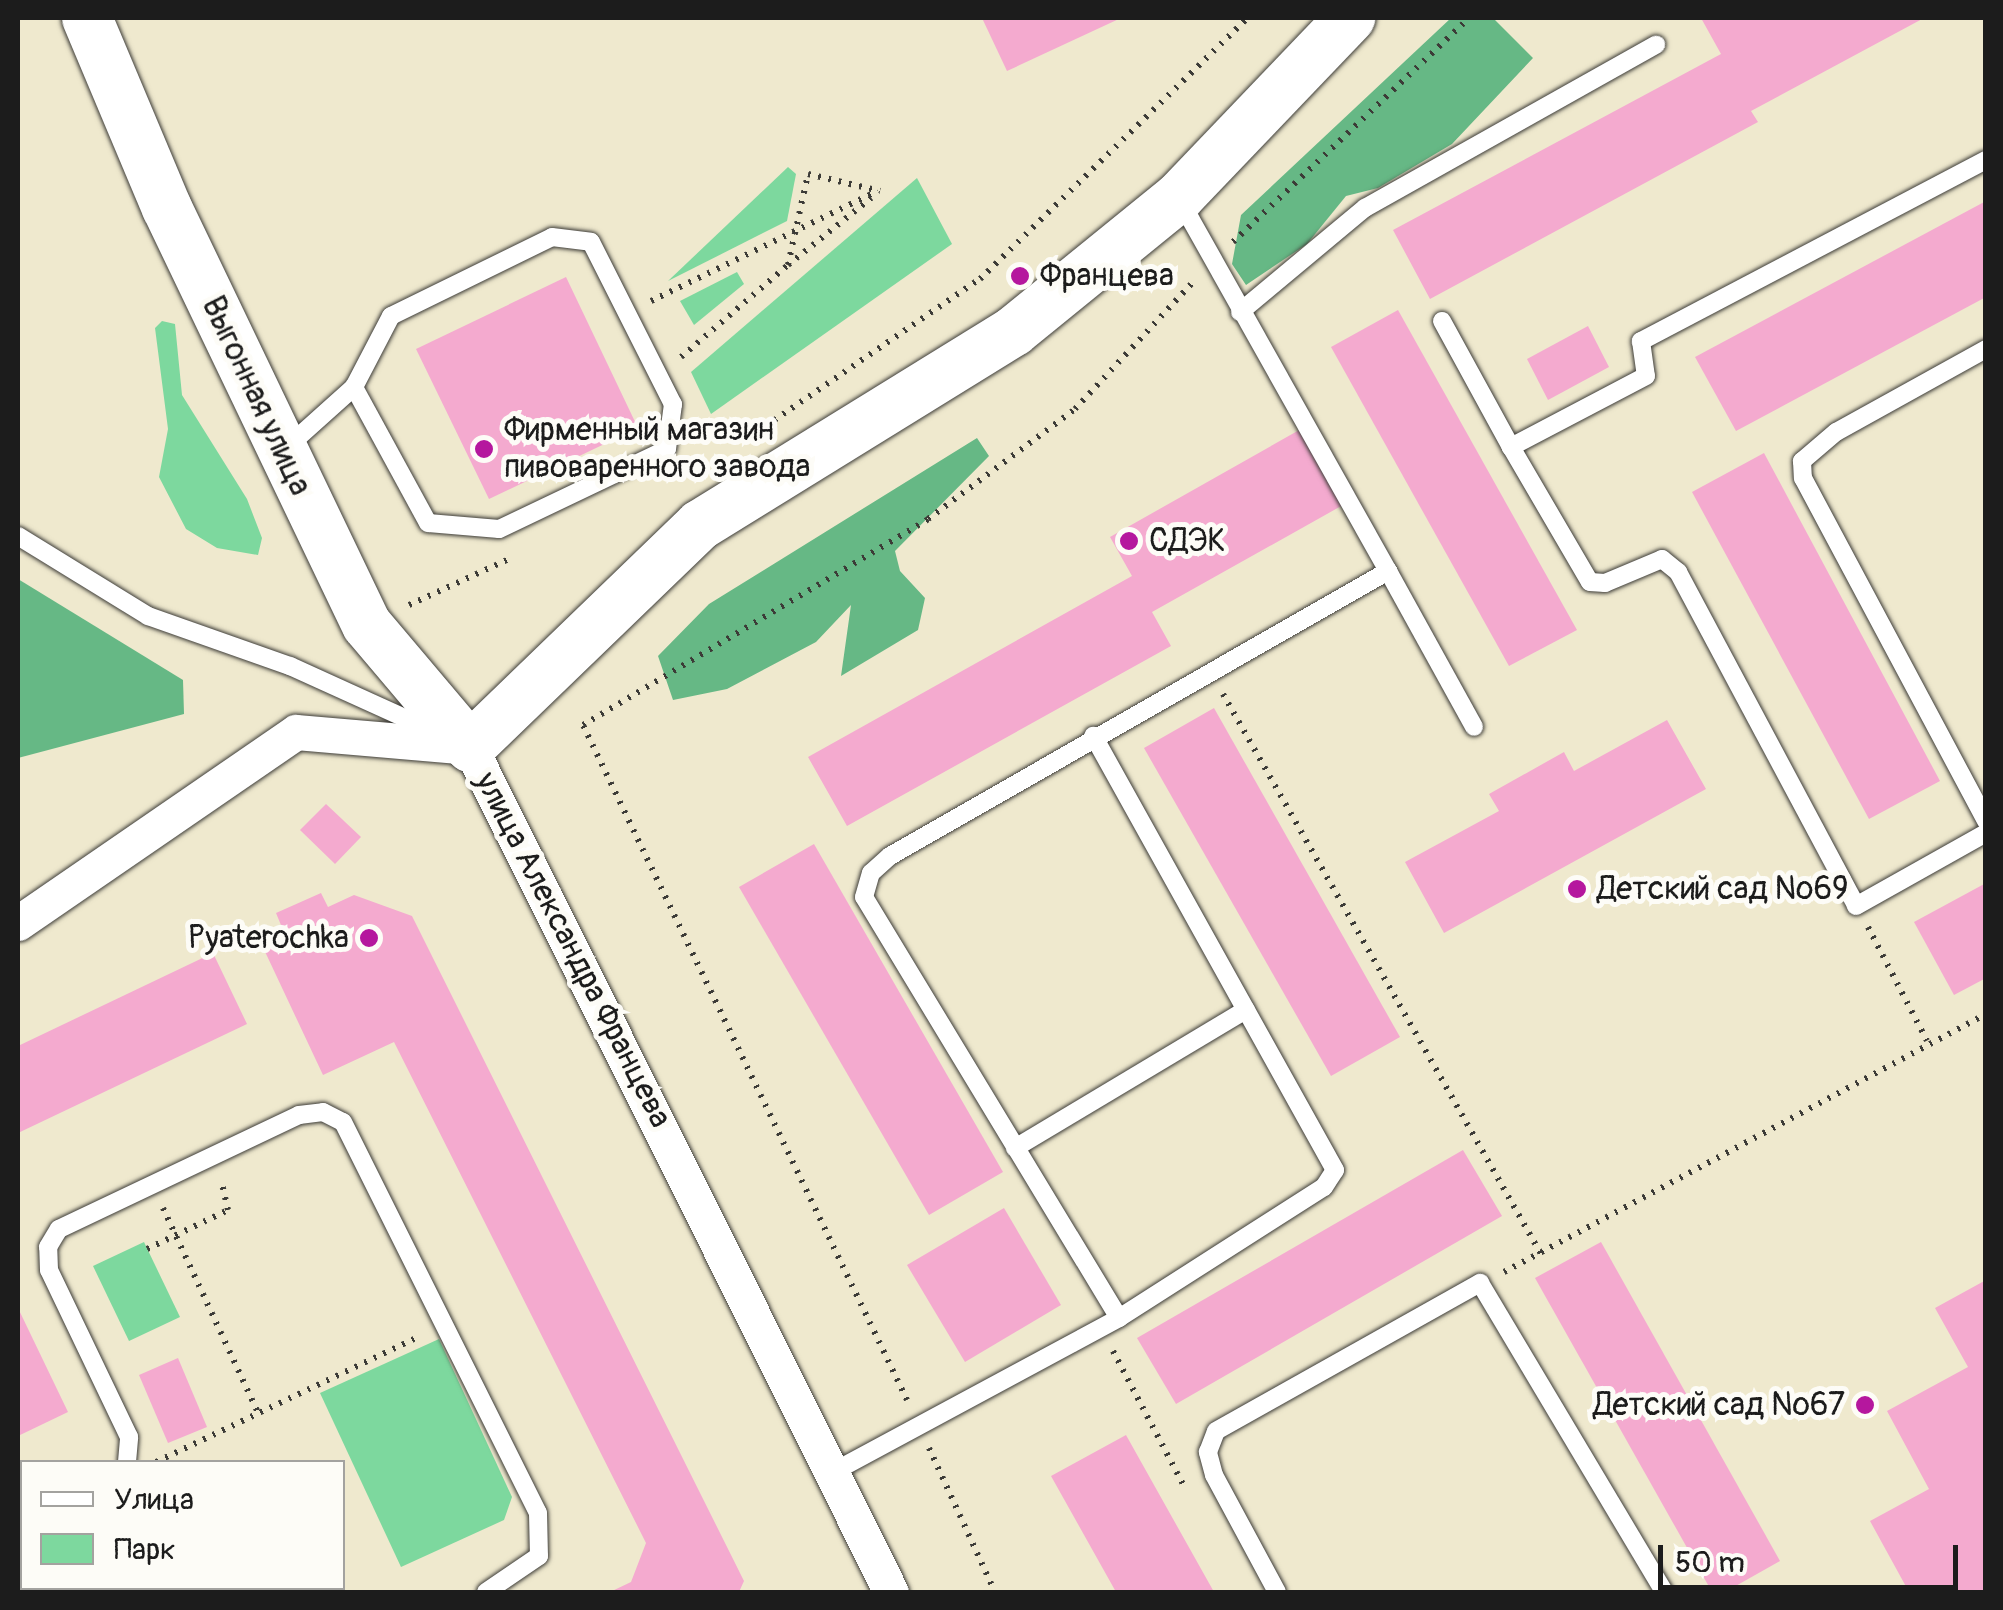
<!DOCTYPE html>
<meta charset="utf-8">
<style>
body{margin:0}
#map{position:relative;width:2003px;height:1610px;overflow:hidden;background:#efe9ce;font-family:Pangolin,sans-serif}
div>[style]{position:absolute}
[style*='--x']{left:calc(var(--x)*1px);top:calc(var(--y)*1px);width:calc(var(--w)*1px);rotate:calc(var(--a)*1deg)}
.green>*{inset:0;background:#7dd89e}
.forest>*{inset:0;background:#66b885}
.building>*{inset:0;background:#f4aacf}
.path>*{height:6px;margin-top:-3px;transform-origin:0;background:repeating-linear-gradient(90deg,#3c3b37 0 2.5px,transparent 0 10.5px)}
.roads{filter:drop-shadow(0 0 2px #3c3b37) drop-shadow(0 0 2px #3c3b37)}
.lane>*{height:18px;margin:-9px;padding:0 9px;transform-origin:9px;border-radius:9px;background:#fff}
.street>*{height:35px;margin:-17.5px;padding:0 17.5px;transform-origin:17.5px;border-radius:17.5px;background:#fff}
.secondary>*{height:50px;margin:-25px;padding:0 25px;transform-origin:25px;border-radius:25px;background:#fff}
.dots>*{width:28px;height:28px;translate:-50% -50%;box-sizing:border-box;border:5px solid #fdfcf7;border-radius:50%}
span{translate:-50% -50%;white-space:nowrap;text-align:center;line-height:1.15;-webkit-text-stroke:10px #fdfcf7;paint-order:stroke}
.poi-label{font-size:32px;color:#1c1c1c}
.left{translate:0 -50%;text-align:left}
.right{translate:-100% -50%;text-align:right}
.street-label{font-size:32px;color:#1c1c1c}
.frame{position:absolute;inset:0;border:20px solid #1c1c1c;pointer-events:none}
.legend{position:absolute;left:20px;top:1460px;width:325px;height:130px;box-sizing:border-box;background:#fdfcf7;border:2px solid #a3a29f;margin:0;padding:12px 18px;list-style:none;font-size:30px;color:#1c1c1c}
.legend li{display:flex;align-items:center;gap:20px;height:50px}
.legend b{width:50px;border:2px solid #a3a29f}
.scale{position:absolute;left:1658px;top:1545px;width:300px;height:45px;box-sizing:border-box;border:5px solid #1c1c1c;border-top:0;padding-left:12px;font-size:30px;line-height:35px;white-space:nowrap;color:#1c1c1c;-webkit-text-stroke:8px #fdfcf7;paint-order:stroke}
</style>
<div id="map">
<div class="green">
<i style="clip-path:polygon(788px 167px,796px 174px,787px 221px,668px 281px)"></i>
<i style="clip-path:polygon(917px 178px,952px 244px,711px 414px,691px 372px)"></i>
<i style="clip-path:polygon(737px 272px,744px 284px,694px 325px,680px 301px)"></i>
<i style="clip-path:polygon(162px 321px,175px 324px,182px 395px,247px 499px,262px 538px,258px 555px,217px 548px,186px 529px,159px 477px,168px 429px,155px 328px)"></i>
<i style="clip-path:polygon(144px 1242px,180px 1317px,129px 1341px,93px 1266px)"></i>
<i style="clip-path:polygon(439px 1339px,512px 1497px,504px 1520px,401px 1567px,320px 1393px)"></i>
</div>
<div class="forest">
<i style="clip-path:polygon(1451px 18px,1493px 18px,1533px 58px,1452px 144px,1378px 188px,1346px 196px,1307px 244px,1246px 285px,1232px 264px,1241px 215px)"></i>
<i style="clip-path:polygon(977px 438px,989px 456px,895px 551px,900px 571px,925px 598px,918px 630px,841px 676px,851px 605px,816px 642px,727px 689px,673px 700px,658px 656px,709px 604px)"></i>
<i style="clip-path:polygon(18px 579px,183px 680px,184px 714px,18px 758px)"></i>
</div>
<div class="building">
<i style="clip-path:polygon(982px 18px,1121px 18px,1007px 71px)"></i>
<i style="clip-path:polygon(1701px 18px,1924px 18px,1751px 111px,1758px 122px,1430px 299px,1393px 230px,1721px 54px)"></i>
<i style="clip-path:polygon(1986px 201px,1986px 297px,1736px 431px,1695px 357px)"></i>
<i style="clip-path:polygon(566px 277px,638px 428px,489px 499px,416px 349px)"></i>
<i style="clip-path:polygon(1398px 310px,1577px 630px,1509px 666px,1331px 347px)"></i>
<i style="clip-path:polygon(1588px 326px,1609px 367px,1548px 400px,1527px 359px)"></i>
<i style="clip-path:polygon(1301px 429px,1343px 505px,1152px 612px,1171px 646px,847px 826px,808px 757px,1132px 576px,1110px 537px)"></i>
<i style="clip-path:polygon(1764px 453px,1940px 781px,1869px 819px,1692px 492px)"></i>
<i style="clip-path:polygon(1214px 708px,1400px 1037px,1331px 1076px,1144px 748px)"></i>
<i style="clip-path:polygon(1667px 720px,1706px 789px,1444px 933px,1405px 862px,1499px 811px,1489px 794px,1564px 752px,1574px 771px)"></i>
<i style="clip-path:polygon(326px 804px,361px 837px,335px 864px,300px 830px)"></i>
<i style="clip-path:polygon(814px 844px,1003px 1172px,929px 1215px,739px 887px)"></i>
<i style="clip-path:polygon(1986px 883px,1986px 978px,1954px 995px,1914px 922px)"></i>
<i style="clip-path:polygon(321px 893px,328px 907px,354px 895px,412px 916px,744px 1581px,739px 1592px,610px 1592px,631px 1582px,646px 1543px,394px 1042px,323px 1075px,260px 941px,283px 930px,276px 913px)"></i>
<i style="clip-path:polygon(213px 953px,247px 1024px,18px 1133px,18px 1046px)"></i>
<i style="clip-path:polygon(1463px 1150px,1502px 1216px,1176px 1404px,1137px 1338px)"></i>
<i style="clip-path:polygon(1004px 1208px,1061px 1305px,965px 1362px,907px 1265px)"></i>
<i style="clip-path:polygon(1601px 1242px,1780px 1561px,1725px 1592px,1712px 1592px,1535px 1278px)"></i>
<i style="clip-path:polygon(1986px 1280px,1986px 1592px,1909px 1592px,1870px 1521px,1929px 1489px,1887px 1411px,1968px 1367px,1935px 1308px)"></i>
<i style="clip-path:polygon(18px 1308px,68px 1412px,18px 1436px)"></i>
<i style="clip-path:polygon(178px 1358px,207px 1427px,168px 1443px,139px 1375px)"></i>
<i style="clip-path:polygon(1126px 1435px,1154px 1485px,1214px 1592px,1116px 1592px,1051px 1476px)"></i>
<i style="clip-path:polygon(94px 1588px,138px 1588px,140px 1592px,83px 1592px)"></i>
</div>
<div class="path">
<i style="--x:1233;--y:242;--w:325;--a:-43.5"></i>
<i style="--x:788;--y:265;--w:107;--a:-38.9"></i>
<i style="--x:651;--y:301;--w:252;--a:-25.9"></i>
<i style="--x:681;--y:357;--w:141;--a:-40.7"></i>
<i style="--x:788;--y:265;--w:93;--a:-77.6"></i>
<i style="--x:808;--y:174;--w:74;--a:13.3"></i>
<i style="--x:757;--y:432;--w:270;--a:-34.5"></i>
<i style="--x:980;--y:279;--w:373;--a:-44.3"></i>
<i style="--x:409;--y:605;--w:112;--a:-24.7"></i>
<i style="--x:1223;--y:694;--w:644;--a:60.41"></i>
<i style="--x:1868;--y:927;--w:128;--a:62.6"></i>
<i style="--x:163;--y:1208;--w:226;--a:65.1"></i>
<i style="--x:147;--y:1249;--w:90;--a:-25.7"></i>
<i style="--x:228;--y:1210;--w:28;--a:-103"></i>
<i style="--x:1504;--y:1272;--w:547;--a:-28.16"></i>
<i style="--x:1113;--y:1351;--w:153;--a:62.3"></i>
<i style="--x:907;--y:1400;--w:749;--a:-115.64"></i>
<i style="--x:583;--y:725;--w:402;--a:-30.8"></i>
<i style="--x:928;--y:519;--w:184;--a:-36.8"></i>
<i style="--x:1075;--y:409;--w:178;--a:-47.1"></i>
<i style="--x:929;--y:1448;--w:158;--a:65.4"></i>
<i style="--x:156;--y:1462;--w:293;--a:-25.5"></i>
</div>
<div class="roads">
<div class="lane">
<i style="--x:1986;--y:160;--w:390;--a:152.3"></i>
<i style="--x:1641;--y:341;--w:35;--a:82"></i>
<i style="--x:1646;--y:376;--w:153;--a:152.3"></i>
<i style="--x:1511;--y:447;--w:156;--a:59.7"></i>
<i style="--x:1590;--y:582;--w:15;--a:4"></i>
<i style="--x:1605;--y:583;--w:62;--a:-22.8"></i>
<i style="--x:1662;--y:559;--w:21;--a:39"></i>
<i style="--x:1678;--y:572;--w:378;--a:61.9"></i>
<i style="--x:1856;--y:906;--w:149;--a:-29.3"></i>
<i style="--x:1240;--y:312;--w:163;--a:-39.8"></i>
<i style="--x:1365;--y:208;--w:334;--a:-29.3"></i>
<i style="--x:1442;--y:321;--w:144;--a:61.3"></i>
<i style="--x:1986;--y:349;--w:171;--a:151"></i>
<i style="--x:1836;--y:432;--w:45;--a:139.5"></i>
<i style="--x:1802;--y:461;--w:17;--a:87"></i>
<i style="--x:1803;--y:478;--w:389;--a:61.9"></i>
<i style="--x:286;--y:448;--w:91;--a:-41.9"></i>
<i style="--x:354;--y:387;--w:80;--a:-62.5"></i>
<i style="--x:391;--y:316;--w:179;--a:-26.1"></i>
<i style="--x:552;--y:237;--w:39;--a:7"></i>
<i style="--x:591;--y:242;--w:182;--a:63.2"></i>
<i style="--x:673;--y:404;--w:45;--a:97.6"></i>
<i style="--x:667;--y:449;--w:186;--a:154.5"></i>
<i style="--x:499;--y:529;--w:71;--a:-175.2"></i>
<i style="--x:428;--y:523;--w:155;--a:-118.6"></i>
<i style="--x:18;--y:536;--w:153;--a:31.6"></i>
<i style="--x:148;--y:616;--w:151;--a:19.4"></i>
<i style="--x:290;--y:666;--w:162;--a:24.4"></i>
<i style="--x:1388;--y:571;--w:178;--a:61.1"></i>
<i style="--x:1015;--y:1148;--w:269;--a:-30.9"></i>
<i style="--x:1119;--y:1318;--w:492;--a:-121.2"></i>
<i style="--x:864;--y:897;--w:25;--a:-74"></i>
<i style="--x:871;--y:873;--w:25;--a:-42"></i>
<i style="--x:890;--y:856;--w:574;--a:-29.78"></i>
<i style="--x:1388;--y:571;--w:423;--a:-119.3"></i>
<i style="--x:127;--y:1462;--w:25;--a:-85"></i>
<i style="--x:129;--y:1437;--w:185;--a:-115.6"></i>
<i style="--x:49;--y:1270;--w:23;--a:-92"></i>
<i style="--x:48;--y:1247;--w:21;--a:-59"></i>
<i style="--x:59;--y:1229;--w:266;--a:-25.4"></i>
<i style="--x:299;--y:1115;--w:24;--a:-7"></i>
<i style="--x:323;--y:1112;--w:22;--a:27"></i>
<i style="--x:343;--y:1122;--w:437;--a:63.5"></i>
<i style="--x:538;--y:1513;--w:43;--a:88.7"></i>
<i style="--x:539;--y:1556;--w:64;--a:145.8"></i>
<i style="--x:835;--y:1471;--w:323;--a:-28.3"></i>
<i style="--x:1119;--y:1318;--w:243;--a:-32.6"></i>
<i style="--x:1324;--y:1187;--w:20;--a:-57"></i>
<i style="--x:1335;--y:1170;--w:497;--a:-119.1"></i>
<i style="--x:18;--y:1530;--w:5;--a:-37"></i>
<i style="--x:1277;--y:1592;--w:133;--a:-118.3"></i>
<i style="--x:1214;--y:1475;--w:24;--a:-105"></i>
<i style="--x:1208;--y:1452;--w:22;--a:-69"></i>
<i style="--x:1216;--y:1431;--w:303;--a:-29.3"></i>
<i style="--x:1480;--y:1283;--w:360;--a:59.2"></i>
</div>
<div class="street">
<i style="--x:18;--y:923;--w:337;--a:-34.5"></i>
<i style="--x:296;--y:732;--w:175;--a:4.9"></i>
<i style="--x:470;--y:747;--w:944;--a:63.52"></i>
</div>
<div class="secondary">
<i style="--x:87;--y:18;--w:206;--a:67.2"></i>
<i style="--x:167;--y:208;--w:462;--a:64.4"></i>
<i style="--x:367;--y:625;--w:160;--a:49.8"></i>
<i style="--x:470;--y:747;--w:320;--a:-44"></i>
<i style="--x:700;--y:525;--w:369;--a:-31.7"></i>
<i style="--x:1014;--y:331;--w:213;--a:-39.1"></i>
<i style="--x:1179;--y:197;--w:248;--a:-46.3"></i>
</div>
</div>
<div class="dots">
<i style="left:1020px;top:276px;background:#b5179e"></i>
<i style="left:484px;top:449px;background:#b5179e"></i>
<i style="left:1129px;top:541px;background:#b5179e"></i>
<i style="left:1577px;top:889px;background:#b5179e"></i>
<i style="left:369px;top:938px;background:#b5179e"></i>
<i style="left:1865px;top:1405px;background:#b5179e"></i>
</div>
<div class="poi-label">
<span class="left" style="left:1040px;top:276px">Францева</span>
<span class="left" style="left:504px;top:449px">Фирменный магазин<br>пивоваренного завода</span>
<span class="left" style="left:1149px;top:541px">СДЭК</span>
<span class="left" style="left:1597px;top:889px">Детский сад №69</span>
<span class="right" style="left:349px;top:938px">Pyaterochka</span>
<span class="right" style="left:1845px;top:1405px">Детский сад №67</span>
</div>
<div class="street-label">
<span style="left:256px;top:396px;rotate:65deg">Выгонная улица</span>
<span style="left:573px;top:950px;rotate:63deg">улица Александра Францева</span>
</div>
<div class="frame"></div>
<ul class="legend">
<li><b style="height:12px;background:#fff"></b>Улица</li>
<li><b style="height:28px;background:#7dd89e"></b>Парк</li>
</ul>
<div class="scale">50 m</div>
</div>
